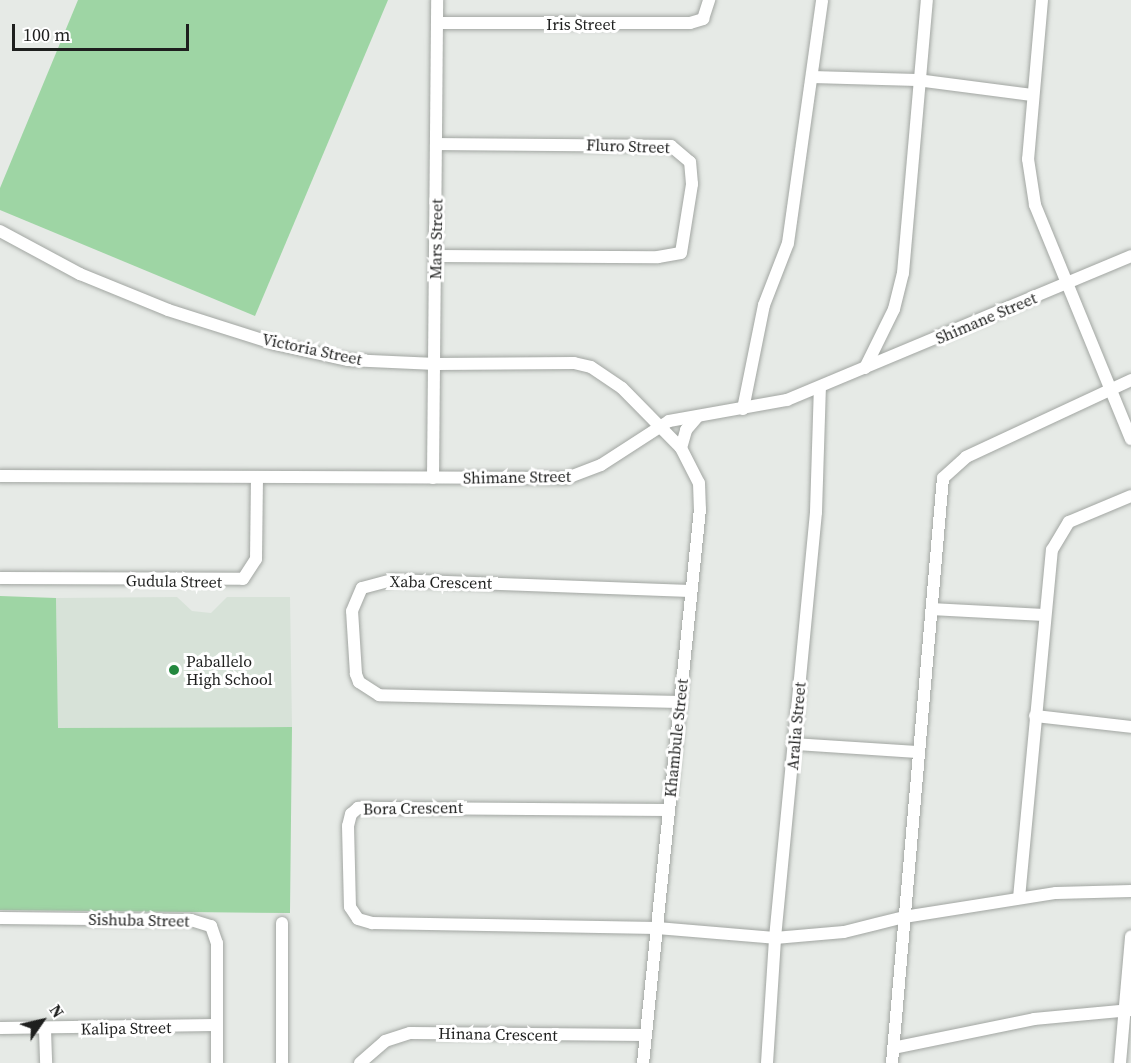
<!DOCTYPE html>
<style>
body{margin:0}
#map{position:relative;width:1131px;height:1063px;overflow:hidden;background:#e6eae6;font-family:"Source Serif 4",serif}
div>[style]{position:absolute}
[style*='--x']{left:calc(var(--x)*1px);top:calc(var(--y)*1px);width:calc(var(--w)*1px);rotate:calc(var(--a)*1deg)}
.built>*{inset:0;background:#d7e2d8}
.green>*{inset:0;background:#9ed5a4}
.roads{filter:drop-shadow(0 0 2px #a2a6a2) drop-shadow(0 0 2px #a2a6a2)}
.minor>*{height:12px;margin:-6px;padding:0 6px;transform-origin:6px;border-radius:6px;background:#fff}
.dots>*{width:16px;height:16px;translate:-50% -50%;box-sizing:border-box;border:3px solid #fff;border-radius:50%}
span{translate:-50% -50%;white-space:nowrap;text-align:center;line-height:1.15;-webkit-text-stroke:6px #fff;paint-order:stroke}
.street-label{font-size:16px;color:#1e1f1e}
.poi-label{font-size:16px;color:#1e1f1e}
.left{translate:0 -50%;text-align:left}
.north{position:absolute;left:12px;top:991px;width:60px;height:60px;-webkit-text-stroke:4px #fff;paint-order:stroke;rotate:56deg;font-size:16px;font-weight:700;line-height:24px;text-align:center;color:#1e1f1e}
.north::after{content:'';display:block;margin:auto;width:21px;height:27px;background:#1e1f1e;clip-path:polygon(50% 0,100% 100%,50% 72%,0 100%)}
.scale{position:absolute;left:12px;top:24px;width:177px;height:27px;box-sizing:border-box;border:3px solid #1e1f1e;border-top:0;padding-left:8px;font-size:18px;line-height:21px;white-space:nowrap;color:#1e1f1e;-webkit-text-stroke:4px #fff;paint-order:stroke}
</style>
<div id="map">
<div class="built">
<i style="clip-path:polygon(177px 597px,192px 611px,211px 613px,227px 597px,290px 597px,292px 727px,58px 728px,56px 598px)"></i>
</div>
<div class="green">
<i style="clip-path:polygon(78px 0,388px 0,255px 316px,0 210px,0 188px)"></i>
<i style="clip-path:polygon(0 596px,56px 598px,58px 728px,292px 727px,290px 913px,0 910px)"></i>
</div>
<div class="roads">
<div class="minor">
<i style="--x:1042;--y:0;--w:160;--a:95"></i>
<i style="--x:1028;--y:159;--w:47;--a:81.3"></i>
<i style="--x:1035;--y:205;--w:253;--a:67.7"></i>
<i style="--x:437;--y:23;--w:253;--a:0"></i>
<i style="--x:690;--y:23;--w:14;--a:-17"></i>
<i style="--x:703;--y:19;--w:20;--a:-72"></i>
<i style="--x:812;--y:77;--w:105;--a:1.6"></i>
<i style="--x:917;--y:80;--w:116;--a:7.4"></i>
<i style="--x:0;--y:231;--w:91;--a:28.3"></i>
<i style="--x:80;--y:274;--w:95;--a:22.2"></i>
<i style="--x:168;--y:310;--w:112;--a:17.6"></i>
<i style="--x:275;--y:344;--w:75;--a:12.4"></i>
<i style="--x:348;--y:360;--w:88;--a:2.6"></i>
<i style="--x:436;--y:364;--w:138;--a:-0.4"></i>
<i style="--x:574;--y:363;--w:17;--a:13"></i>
<i style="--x:591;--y:367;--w:37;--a:34"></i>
<i style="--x:622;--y:388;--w:84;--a:45.5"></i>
<i style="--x:681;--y:448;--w:39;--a:63"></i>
<i style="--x:699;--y:483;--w:26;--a:88"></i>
<i style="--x:700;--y:509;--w:557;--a:95.87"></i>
<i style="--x:436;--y:256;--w:222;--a:0.3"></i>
<i style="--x:658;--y:257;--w:23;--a:-10"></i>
<i style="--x:681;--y:253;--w:70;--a:-80.9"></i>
<i style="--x:692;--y:184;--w:22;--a:-95"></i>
<i style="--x:690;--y:162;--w:25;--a:-140"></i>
<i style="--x:671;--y:146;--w:233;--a:-179.5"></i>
<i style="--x:865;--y:368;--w:66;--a:-63.8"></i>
<i style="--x:894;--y:309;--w:37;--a:-76"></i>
<i style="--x:903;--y:273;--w:274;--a:-85"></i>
<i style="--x:743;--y:409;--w:106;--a:-78.6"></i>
<i style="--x:764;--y:305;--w:66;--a:-68.8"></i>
<i style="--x:788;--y:243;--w:245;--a:-82"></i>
<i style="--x:681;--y:448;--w:19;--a:-74"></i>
<i style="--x:686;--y:430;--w:18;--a:-49"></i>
<i style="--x:0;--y:476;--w:567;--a:0.2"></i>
<i style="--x:567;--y:478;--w:36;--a:-21"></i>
<i style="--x:601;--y:465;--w:81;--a:-32.9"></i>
<i style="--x:669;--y:421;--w:120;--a:-10.1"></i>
<i style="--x:787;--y:400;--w:373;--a:-22.7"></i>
<i style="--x:433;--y:478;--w:478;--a:-89.5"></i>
<i style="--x:0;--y:578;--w:243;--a:0.2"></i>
<i style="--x:243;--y:579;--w:24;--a:-57"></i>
<i style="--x:256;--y:559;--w:80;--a:-89.3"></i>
<i style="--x:932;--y:609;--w:111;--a:3.1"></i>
<i style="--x:680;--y:702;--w:301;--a:-178.7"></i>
<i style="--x:379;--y:695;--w:24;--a:-147"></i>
<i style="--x:359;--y:682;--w:9;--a:-111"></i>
<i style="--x:356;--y:674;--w:63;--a:-93.6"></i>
<i style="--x:352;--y:611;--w:25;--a:-67"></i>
<i style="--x:362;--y:588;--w:31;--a:-15"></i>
<i style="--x:392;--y:580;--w:299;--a:2.1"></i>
<i style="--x:1035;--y:716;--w:97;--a:6.5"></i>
<i style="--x:795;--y:744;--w:124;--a:3.7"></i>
<i style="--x:668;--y:810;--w:310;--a:-179.6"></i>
<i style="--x:358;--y:808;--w:9;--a:139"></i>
<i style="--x:351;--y:814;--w:12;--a:104"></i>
<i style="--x:348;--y:826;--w:81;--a:88.6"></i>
<i style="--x:350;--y:907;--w:14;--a:56"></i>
<i style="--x:358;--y:919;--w:15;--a:16"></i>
<i style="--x:372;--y:923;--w:285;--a:1"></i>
<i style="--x:657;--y:928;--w:118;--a:4.8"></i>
<i style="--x:775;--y:938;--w:69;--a:-5"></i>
<i style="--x:844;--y:932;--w:62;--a:-14"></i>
<i style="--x:904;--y:917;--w:154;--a:-9"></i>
<i style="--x:1056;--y:893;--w:75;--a:-1.5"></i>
<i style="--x:1019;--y:898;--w:350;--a:-84.6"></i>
<i style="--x:1052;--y:550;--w:33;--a:-59"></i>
<i style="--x:1069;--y:522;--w:67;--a:-22.8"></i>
<i style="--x:0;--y:918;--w:191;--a:0.6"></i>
<i style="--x:191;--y:920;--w:21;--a:17"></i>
<i style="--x:211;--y:926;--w:18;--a:71"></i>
<i style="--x:217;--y:943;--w:120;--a:90"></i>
<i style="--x:0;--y:1028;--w:215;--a:-0.8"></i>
<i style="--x:45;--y:1030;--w:33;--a:88"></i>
<i style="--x:893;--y:1048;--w:144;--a:-11.6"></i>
<i style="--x:1034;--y:1019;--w:97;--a:-5.3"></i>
<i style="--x:282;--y:1063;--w:140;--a:-90"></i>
<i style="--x:360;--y:1063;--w:33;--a:-41"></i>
<i style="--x:385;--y:1041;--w:26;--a:-18"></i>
<i style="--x:410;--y:1033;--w:236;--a:0.5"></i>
<i style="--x:767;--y:1063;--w:125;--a:-86.3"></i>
<i style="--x:775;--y:938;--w:428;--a:-84.5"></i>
<i style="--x:816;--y:512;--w:124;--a:-88.2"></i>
<i style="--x:892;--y:1063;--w:587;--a:-85.02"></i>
<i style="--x:943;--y:478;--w:31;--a:-42"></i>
<i style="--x:966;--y:457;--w:182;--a:-25"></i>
<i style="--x:1120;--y:1063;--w:127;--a:-85"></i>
</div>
</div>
<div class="dots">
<i style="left:174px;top:670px;background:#23883e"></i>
</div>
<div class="street-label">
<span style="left:581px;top:24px">Iris Street</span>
<span style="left:628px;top:146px;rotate:2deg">Fluro Street</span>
<span style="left:436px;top:239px;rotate:-89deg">Mars Street</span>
<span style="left:986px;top:318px;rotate:-23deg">Shimane Street</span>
<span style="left:312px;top:349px;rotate:12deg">Victoria Street</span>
<span style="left:517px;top:477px;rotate:-1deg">Shimane Street</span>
<span style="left:174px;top:581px;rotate:1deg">Gudula Street</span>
<span style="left:441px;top:582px;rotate:1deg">Xaba Crescent</span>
<span style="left:796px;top:726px;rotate:-85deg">Aralia Street</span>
<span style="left:676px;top:738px;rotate:-84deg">Khambule Street</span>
<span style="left:413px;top:808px;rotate:-1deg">Bora Crescent</span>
<span style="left:139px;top:920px;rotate:1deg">Sishuba Street</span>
<span style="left:126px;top:1028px;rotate:-1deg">Kalipa Street</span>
<span style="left:498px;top:1034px;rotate:1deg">Hinana Crescent</span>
</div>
<div class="poi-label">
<span class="left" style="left:186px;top:670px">Paballelo<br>High School</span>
</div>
<div class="north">N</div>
<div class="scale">100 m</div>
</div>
